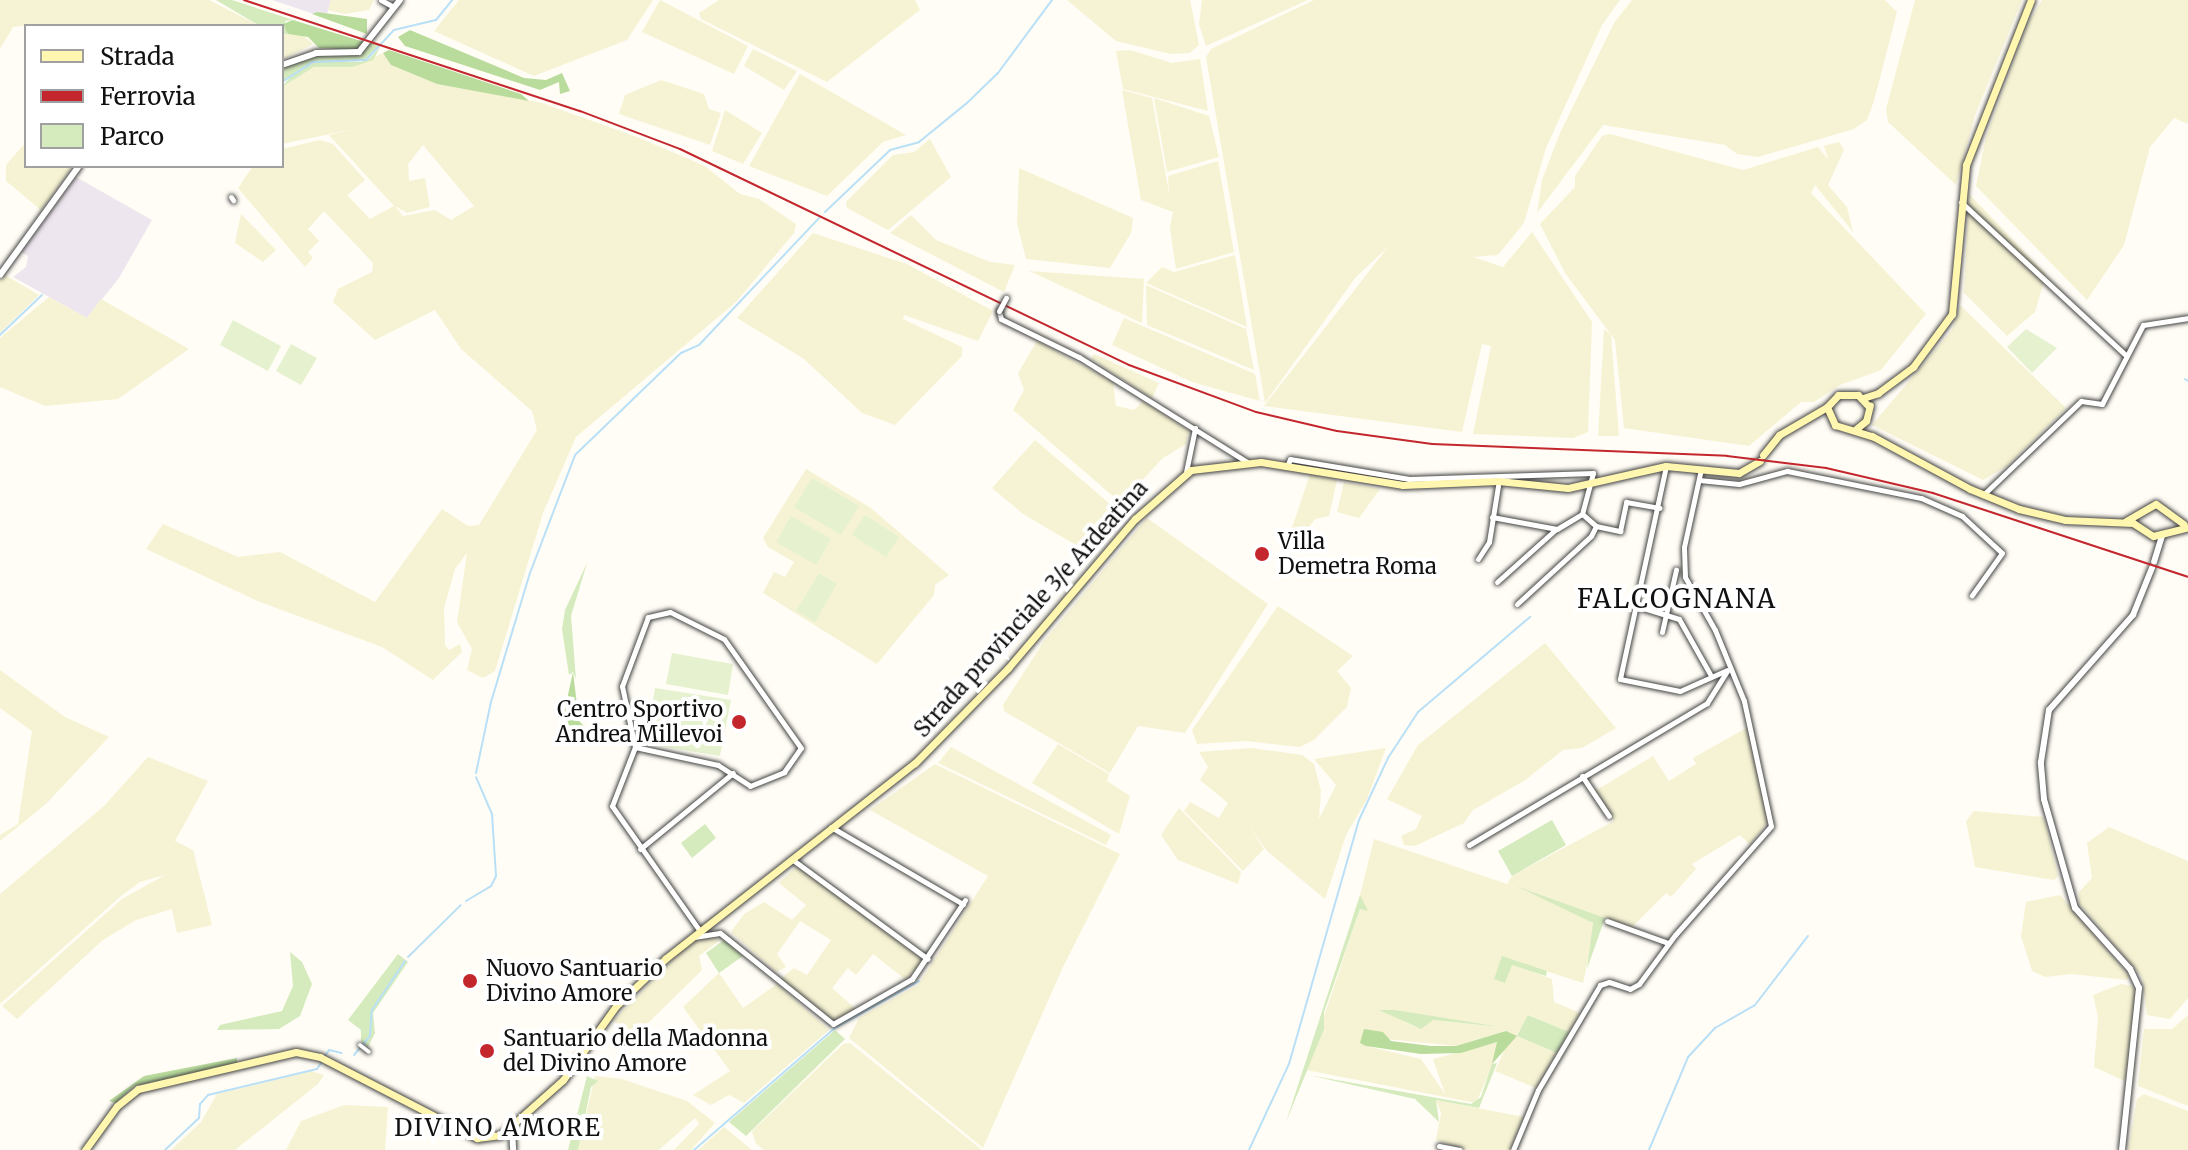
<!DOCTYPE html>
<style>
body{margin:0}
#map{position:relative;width:2188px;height:1150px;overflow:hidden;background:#fffdf5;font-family:Merriweather,serif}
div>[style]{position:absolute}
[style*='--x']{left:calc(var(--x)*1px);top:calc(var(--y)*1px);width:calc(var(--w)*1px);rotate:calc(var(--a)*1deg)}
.industrial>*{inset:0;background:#eee6ef}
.farmland>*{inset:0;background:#f6f3d4}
.green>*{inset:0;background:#d5ebbd}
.forest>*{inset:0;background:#b9dc9c}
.pitch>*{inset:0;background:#e6f2cf}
.stream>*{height:2px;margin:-1px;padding:0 1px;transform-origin:1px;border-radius:1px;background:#b9e0f7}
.roads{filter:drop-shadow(0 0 2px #444) drop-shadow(0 0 2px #444)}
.pedestrian>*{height:4px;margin:-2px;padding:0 2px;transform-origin:2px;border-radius:2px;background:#fff}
.minor>*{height:5px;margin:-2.5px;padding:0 2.5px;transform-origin:2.5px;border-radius:2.5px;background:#fff}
.tertiary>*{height:6px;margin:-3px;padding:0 3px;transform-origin:3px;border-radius:3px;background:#fff}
.secondary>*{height:7px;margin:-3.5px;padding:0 3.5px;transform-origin:3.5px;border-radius:3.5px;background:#fff6b0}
.rail>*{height:2px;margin:-1px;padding:0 1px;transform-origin:1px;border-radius:1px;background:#c4262e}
.bridges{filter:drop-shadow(0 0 2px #444) drop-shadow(0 0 2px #444)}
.minor-bridge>*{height:5px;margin:-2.5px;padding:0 2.5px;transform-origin:2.5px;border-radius:2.5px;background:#fff}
.dots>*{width:22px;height:22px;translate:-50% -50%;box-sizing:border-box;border:4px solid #fff;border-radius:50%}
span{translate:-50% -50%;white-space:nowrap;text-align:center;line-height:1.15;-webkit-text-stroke:8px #fff;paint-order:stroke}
.poi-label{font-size:22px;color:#111}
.left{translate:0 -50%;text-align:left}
.right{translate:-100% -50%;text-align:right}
.street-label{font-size:22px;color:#111}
.neighbourhood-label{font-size:24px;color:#111;letter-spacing:2px}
.quarter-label{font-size:26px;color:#111;letter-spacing:2px}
.legend{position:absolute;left:24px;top:24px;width:260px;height:144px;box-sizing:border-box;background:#fff;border:2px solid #a0a0a0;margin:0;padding:10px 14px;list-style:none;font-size:24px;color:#111}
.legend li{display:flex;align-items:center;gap:16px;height:40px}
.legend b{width:40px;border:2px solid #a0a0a0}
</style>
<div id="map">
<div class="industrial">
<i style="clip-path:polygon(272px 0,331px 0,326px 18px)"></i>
<i style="clip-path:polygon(76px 177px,152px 220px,119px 278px,87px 318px,13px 277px,26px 267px,28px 256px,21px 252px)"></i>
</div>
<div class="farmland">
<i style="clip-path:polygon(0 0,209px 0,260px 26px,32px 25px,13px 27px,0 49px)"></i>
<i style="clip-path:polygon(331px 0,374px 0,369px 10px,344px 14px,328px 10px)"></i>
<i style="clip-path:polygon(459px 0,653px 0,627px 40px,534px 76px,434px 31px)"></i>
<i style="clip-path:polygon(660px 0,748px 46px,734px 74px,642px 32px)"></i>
<i style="clip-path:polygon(719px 0,915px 0,920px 10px,827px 82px,701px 19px,699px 13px)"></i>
<i style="clip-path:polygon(1067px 0,1190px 0,1199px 45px,1190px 53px,1171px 54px,1116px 41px)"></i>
<i style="clip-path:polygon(1202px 0,1308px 0,1206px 46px,1199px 24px)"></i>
<i style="clip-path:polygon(1314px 0,1620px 0,1602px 25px,1546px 148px,1524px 223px,1498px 255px,1473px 257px,1503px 267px,1532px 232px,1592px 322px,1588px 432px,1573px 438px,1473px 434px,1491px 346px,1482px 344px,1462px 432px,1264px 406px,1388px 247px,1356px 277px,1265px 403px,1206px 57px,1211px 49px)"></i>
<i style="clip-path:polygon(1632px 0,1885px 0,1897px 12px,1874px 101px,1867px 120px,1854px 129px,1758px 157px,1737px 154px,1725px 145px,1603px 125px,1537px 213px,1542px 180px,1560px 133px,1614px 23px)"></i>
<i style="clip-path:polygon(1915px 0,2022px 0,1975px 115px,1956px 185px,1888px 122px,1886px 109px)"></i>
<i style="clip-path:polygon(2042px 0,2188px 0,2188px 124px,2174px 118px,2150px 147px,2124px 245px,2087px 300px,1976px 186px,1986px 137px,2027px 25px)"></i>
<i style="clip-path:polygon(282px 34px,303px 35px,313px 44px,282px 60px)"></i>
<i style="clip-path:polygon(753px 49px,797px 71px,784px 90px,744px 66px)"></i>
<i style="clip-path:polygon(1130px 50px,1172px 63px,1200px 59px,1208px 111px,1123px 89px,1116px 51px)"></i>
<i style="clip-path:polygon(evenodd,383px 53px,395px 67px,438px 84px,542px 103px,637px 137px,705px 166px,740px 194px,759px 199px,796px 224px,794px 233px,736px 302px,576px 437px,543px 513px,495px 671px,483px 678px,467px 670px,472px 649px,457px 622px,467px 553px,455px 569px,444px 608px,445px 645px,449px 650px,460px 644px,462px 652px,433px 680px,382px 647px,260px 602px,146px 549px,163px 524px,238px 557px,280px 552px,375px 602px,442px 509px,468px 526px,479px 525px,537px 430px,532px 411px,461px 349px,435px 310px,375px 340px,333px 302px,338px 289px,372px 272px,373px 263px,324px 211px,308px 229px,319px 241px,308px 252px,313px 258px,305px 267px,238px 188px,253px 166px,282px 166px,282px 149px,320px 140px,333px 144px,365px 180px,347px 195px,370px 219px,394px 206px,329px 135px,354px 129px,282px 144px,282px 87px,314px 67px,352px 67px,383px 53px,423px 145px,474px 206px,451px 220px,435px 210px,403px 216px,395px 206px,407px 213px,430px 207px,425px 178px,409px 181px,408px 164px,423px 145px)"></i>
<i style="clip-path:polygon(800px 74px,906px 135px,883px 142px,827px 196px,749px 166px)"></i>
<i style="clip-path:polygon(661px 80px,704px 94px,709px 109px,721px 113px,710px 145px,619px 114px,625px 95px)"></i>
<i style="clip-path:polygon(1122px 90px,1152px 98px,1169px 193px,1168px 176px,1218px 161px,1234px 252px,1176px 269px,1170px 228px,1173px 212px,1141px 200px)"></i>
<i style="clip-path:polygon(1154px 98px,1209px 116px,1219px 157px,1167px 172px)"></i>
<i style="clip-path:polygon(725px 110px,762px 133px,743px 164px,712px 151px)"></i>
<i style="clip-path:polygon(1610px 134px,1743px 170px,1818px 147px,1828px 159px,1824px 146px,1839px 142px,1844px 150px,1828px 185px,1847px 207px,1853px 232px,1815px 185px,1811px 193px,1926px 314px,1881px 370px,1840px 385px,1814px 402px,1801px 402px,1749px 446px,1624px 428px,1615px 340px,1565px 273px,1540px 224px,1575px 187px,1575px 176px,1602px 136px)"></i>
<i style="clip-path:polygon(930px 139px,951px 177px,888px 230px,847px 208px,846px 202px,893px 155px,914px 152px)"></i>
<i style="clip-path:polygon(26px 142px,26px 166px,73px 166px,41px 210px,6px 181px,6px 165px)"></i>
<i style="clip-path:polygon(1019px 168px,1133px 218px,1131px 233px,1110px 268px,1026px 259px,1017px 223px)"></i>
<i style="clip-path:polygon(1969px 194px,2046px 274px,2035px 312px,2007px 336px,1964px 293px)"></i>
<i style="clip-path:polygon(241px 214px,276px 250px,263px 262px,235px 243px)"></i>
<i style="clip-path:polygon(911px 215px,936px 240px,990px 262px,1015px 265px,1004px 292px,890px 233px)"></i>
<i style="clip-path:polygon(813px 233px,907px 264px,993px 311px,978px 341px,904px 315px,903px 319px,962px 347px,962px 356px,895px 425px,862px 413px,804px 359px,737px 318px)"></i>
<i style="clip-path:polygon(1235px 255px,1247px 327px,1146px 283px,1162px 267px,1174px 272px)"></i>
<i style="clip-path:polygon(1029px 271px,1144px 279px,1142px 323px)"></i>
<i style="clip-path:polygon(5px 275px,39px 295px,0 333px,0 281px)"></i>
<i style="clip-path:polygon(1146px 285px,1246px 329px,1254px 370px,1147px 325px)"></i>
<i style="clip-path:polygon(49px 297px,87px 318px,101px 299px,189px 349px,118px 399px,45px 406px,0 387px,0 338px)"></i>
<i style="clip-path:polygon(1960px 305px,2066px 408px,2007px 466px,1983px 480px,1872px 425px,1952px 330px)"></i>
<i style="clip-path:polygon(1124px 318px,1255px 374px,1260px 401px,1192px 382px,1112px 345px)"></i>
<i style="clip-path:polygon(1604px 329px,1611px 335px,1619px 436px,1598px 436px)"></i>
<i style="clip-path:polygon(1037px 341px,1113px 382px,1116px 406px,1134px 410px,1143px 401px,1189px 431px,1186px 444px,1163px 458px,1121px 503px,1013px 410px,1024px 390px,1018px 373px)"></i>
<i style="clip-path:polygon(1094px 354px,1159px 383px,1152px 398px,1091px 359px)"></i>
<i style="clip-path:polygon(1035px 440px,1116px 509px,1081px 548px,1023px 514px,992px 488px)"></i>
<i style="clip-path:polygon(806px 469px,871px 508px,949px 575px,935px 585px,934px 595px,877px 664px,763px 593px,774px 572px,785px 577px,794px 562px,768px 547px,763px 538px)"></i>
<i style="clip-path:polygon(1310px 474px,1337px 480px,1329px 516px,1315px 519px,1303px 535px,1292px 528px)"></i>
<i style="clip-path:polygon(1344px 482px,1380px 489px,1359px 518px,1337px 512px)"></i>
<i style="clip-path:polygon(1147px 518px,1268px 604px,1185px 733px,1138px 726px,1110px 773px,1004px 711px,1003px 705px,1044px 641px)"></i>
<i style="clip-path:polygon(1278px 606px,1353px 656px,1337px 671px,1351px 688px,1347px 707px,1314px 740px,1300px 747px,1246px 741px,1197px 744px,1192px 730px)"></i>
<i style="clip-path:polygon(1545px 643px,1616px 728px,1582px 748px,1563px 750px,1524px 781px,1473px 810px,1464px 823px,1415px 846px,1404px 845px,1401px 836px,1416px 829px,1422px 816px,1387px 799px,1418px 745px)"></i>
<i style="clip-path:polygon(0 670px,65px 717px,109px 737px,46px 804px,0 841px,0 835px,18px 824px,32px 731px,0 708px)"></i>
<i style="clip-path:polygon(evenodd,1748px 727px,1768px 821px,1750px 845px,1740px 835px,1692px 864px,1696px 869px,1671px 897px,1666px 893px,1631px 928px,1522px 889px,1587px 918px,1595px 927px,1583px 983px,1502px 957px,1495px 979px,1512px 964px,1552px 979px,1554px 1002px,1580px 1013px,1569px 1032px,1529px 1015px,1517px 1036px,1557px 1053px,1536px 1088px,1495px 1071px,1509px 1039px,1506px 1031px,1456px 1046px,1386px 1039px,1366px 1046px,1421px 1059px,1445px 1094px,1433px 1059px,1497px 1042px,1500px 1048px,1476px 1103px,1306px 1070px,1360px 909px,1365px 910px,1360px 895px,1374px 839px,1507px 884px,1512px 876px,1614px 821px,1595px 791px,1653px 756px,1669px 781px,1696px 764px,1693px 758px,1748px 727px,1395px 1010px,1408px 1013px,1500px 1027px,1433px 1020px,1415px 1027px,1387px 1013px,1395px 1010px)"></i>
<i style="clip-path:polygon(1058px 744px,1109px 774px,1107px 781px,1130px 796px,1119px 834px,1032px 783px)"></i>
<i style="clip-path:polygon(951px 747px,1111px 835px,1106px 845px,938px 763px)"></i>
<i style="clip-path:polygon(1251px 748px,1302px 755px,1314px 764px,1321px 791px,1319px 819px,1336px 785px,1314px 759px,1386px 748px,1367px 799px,1346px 835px,1325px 899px,1267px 851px,1249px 826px,1264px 849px,1243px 871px,1184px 811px,1190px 802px,1219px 818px,1228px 803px,1200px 780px,1208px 767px,1199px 752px)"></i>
<i style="clip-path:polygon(148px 757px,208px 781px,175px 841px,193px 850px,212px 925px,177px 933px,172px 909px,136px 920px,103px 940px,17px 1019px,2px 1006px,122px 899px,165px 875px,140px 882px,121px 896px,0 1004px,0 894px,104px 806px)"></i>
<i style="clip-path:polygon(935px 764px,1120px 854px,1063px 967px,983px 1148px,849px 1038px,859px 1018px,918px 985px,988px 876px,870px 810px)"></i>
<i style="clip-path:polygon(1179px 808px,1241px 872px,1238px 884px,1178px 860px,1161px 835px)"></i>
<i style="clip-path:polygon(1974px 811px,2044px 817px,2058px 876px,2054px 880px,1975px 867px,1966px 821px)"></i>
<i style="clip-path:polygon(2109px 827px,2188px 861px,2188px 998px,2170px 1019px,2147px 1015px,2142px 977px,2079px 903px,2079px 892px,2092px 878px,2087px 843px)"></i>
<i style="clip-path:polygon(797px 866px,924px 960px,906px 980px,873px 954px,856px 975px,848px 968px,832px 988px,857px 1010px,832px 1022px,780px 979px,794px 968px,807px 975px,831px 940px,800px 921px,777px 954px,786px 967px,776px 972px,731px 932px,744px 914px,764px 902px,792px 920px,806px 905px,779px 883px)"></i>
<i style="clip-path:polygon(2060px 895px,2129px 976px,2127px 980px,2071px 974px,2045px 977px,2032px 971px,2021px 936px,2026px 902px)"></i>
<i style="clip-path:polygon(714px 937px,719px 941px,699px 956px,702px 970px,637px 1034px,613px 1021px,690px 942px)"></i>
<i style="clip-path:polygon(719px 973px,743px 1008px,777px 984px,829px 1030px,744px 1103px,729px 1095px,711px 1105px,693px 1095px,730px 1071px,683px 1007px)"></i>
<i style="clip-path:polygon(2121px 984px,2133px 986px,2137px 996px,2127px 1082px,2094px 1067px,2098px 1017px,2093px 995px)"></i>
<i style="clip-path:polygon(2188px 1015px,2188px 1106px,2138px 1086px,2144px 1029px,2172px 1029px)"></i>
<i style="clip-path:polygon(850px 1043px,982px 1150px,764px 1150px,756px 1144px,752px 1131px,843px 1044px)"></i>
<i style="clip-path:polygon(311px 1071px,324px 1075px,318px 1084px,235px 1150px,171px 1150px,201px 1122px,217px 1094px)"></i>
<i style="clip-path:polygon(595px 1076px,622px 1079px,687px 1101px,715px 1123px,691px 1150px,674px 1150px,699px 1124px,695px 1118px,659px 1150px,578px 1150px)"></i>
<i style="clip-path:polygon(2144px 1094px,2188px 1111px,2188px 1150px,2128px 1150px,2137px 1099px)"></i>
<i style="clip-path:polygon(1436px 1100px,1524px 1117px,1510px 1150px,1468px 1150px,1436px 1140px,1441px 1113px)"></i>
<i style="clip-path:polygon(344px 1105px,388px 1107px,385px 1150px,286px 1150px,301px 1121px)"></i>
<i style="clip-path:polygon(724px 1127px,752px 1150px,698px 1150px)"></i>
</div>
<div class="green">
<i style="clip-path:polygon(216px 0,232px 0,293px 20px,285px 21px,288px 34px,282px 34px,282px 26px,260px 26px)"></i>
<i style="clip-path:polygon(371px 41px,380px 45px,364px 60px,323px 61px,361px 62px,369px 59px,381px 46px,373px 60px,352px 67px,314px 67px,282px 87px,291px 76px,282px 81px,282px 67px,321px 55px,356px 55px)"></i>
<i style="clip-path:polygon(587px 563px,571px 616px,576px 679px,573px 672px,569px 675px,562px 629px,565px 610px)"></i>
<i style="clip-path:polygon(1552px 820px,1566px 845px,1512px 876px,1498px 851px)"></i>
<i style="clip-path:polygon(705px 824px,716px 838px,692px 858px,681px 843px)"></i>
<i style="clip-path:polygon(1516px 886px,1605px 918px,1587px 969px,1593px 923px)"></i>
<i style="clip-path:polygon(1360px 895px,1368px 911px,1360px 909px,1324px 1012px,1324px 1029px,1286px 1122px)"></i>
<i style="clip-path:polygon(724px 940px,743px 956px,719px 973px,706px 953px)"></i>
<i style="clip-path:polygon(290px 952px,302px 962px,312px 984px,300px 1016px,279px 1029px,217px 1030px,220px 1025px,282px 1011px,293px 986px)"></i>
<i style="clip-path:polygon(398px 954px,408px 962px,373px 1013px,375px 1033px,368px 1047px,361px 1041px,361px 1030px,348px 1020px)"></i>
<i style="clip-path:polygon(1502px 956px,1547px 971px,1546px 976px,1512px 965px,1505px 983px,1494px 979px)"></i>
<i style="clip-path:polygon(1379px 1010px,1395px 1010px,1501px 1027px,1433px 1020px,1421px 1029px)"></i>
<i style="clip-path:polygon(1528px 1015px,1569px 1032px,1557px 1053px,1517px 1036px)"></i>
<i style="clip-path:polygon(835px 1030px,845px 1039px,746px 1136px,729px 1122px)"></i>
<i style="clip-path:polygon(1497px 1063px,1479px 1108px,1436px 1100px,1439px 1122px,1415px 1099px,1308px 1075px,1471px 1104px,1481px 1097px,1492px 1064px)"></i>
<i style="clip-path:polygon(587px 1076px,598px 1081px,591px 1087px,578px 1150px,568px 1150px)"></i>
</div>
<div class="forest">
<i style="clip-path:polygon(317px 12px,367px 19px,367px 34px,312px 14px)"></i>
<i style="clip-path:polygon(293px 20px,364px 42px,356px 50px,319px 48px,308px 37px,288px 34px,283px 24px)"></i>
<i style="clip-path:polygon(410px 30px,524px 78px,546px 80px,562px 73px,570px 91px,560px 94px,559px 82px,540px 90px,405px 46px,398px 37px)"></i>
<i style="clip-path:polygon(389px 50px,521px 94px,529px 101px,437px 84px,391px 65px,383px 53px)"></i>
<i style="clip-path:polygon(573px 672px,579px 721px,594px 736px,586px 744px,561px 727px)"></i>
<i style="clip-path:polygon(1364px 1029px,1383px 1032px,1391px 1041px,1431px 1046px,1456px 1046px,1506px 1031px,1517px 1036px,1492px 1064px,1497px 1042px,1461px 1053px,1421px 1054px,1366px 1046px,1360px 1043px)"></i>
<i style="clip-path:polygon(237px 1058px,237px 1064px,134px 1086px,115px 1103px,109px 1101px,144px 1076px)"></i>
</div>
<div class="pitch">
<i style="clip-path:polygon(233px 320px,281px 346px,268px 371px,220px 345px)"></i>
<i style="clip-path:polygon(2026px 329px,2057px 348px,2032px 373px,2007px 347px)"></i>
<i style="clip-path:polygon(291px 344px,317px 358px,301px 385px,276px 371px)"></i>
<i style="clip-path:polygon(812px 478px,859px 506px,841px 535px,794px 507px)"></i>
<i style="clip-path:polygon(865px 515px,899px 537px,886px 557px,852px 535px)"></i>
<i style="clip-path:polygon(791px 516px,831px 539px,816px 565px,776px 542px)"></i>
<i style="clip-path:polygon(819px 573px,837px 584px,815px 622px,796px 611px)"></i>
<i style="clip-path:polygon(672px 653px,733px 664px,728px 695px,666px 684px)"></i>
<i style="clip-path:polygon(655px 688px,731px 700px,720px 756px,646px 744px)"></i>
</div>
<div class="stream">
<i style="--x:282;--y:82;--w:37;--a:-33"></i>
<i style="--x:313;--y:62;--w:53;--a:-2.2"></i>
<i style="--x:366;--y:60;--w:41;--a:-47"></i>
<i style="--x:394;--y:30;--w:43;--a:-13.4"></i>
<i style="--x:436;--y:20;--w:26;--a:-51"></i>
<i style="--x:825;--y:212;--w:90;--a:-43.6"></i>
<i style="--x:890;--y:150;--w:30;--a:-15"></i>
<i style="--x:919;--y:142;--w:62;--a:-39.1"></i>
<i style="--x:967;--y:103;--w:43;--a:-44.1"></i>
<i style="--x:998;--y:73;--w:91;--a:-53.5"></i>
<i style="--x:0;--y:335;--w:58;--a:-43.6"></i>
<i style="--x:2185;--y:379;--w:4;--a:34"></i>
<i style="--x:476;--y:773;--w:73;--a:-78.1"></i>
<i style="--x:491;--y:702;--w:135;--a:-73.2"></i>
<i style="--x:530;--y:573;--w:126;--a:-69.1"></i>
<i style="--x:575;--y:455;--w:147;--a:-43.9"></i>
<i style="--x:681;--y:353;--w:20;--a:-24"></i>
<i style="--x:699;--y:345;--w:176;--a:-46.6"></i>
<i style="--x:466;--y:901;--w:29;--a:-31"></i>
<i style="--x:491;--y:886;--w:11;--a:-63"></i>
<i style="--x:496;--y:876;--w:62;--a:-93.7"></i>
<i style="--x:492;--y:814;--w:40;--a:-113.4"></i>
<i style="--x:408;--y:957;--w:74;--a:-44.5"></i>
<i style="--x:354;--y:1055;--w:25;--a:-50"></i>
<i style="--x:370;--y:1036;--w:26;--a:-86"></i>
<i style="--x:372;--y:1010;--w:59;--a:-56"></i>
<i style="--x:324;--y:1057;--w:9;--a:-54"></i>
<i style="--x:329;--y:1050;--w:13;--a:13"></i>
<i style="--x:165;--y:1150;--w:47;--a:-43.3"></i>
<i style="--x:199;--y:1118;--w:14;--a:-86"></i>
<i style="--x:200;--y:1104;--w:12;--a:-48"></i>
<i style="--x:208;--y:1095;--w:112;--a:-13.4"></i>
<i style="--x:317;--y:1069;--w:7;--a:-56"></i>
<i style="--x:694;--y:1150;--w:186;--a:-40.9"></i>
<i style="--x:835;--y:1028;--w:96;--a:-29.2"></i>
<i style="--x:1249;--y:1150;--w:95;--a:-65.1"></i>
<i style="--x:1289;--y:1064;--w:254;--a:-74"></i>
<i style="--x:1359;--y:820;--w:68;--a:-64.9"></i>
<i style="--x:1388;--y:758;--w:55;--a:-56.9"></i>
<i style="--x:1418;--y:712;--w:147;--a:-40.3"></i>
<i style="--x:1649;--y:1150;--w:101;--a:-67.2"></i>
<i style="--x:1688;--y:1057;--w:40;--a:-47"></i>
<i style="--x:1715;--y:1028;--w:46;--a:-29.9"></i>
<i style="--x:1755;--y:1005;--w:87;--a:-52.5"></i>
</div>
<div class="roads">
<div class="pedestrian">
<i style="--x:360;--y:1045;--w:11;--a:38"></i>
</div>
<div class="minor">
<i style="--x:381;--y:0;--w:13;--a:29"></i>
<i style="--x:231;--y:197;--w:4;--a:56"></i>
<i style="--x:1961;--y:202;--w:226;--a:42.9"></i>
<i style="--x:999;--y:311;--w:8;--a:76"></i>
<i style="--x:1001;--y:319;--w:87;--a:26"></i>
<i style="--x:1079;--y:357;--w:198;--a:32"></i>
<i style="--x:1288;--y:464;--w:5;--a:-68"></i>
<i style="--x:1290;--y:459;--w:121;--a:9.5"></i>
<i style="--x:1409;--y:479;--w:184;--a:-1.9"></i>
<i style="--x:1593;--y:473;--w:42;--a:105"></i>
<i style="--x:1666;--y:466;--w:218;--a:102.2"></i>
<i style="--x:1620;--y:679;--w:61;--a:11.3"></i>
<i style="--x:1680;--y:691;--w:51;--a:-24.1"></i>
<i style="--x:1186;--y:472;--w:45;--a:-78.4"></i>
<i style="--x:1699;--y:480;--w:40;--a:5.7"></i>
<i style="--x:1739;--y:484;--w:50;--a:-15.2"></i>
<i style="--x:1787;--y:471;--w:137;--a:11.4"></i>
<i style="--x:1921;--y:498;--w:45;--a:23.7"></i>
<i style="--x:1962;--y:516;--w:54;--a:42.8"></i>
<i style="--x:2002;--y:553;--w:52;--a:125.5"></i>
<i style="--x:1983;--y:495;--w:136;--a:-43.8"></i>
<i style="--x:2081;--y:401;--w:21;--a:8"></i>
<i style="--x:2102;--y:404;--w:89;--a:-62.6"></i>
<i style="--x:2143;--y:325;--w:46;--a:-8.8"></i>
<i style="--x:1492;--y:517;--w:66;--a:10.5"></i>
<i style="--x:1557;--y:529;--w:29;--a:-31"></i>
<i style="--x:1596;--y:526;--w:25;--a:12"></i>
<i style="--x:1620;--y:531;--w:30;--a:-78"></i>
<i style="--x:1626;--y:502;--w:34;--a:10"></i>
<i style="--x:1478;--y:559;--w:20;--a:-57"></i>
<i style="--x:1489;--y:542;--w:57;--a:-80.9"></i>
<i style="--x:1497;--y:582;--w:79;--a:-41.9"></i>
<i style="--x:1517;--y:604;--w:100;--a:-42.6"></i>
<i style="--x:1591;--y:536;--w:11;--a:-63"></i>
<i style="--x:1596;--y:526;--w:18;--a:-139"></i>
<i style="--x:1637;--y:606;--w:44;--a:17.2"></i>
<i style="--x:1679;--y:619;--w:63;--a:60.6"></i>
<i style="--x:1662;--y:632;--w:64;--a:-77.3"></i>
<i style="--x:635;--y:747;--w:85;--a:12.2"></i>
<i style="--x:718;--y:765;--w:38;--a:33"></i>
<i style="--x:750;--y:786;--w:37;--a:-22"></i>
<i style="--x:784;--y:772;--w:29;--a:-55"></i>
<i style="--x:801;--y:748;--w:133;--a:-125.2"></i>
<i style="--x:724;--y:639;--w:60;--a:-153.4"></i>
<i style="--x:670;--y:612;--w:23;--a:167"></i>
<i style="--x:648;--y:617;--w:74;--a:110.6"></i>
<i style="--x:622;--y:686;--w:62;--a:78"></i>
<i style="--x:635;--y:747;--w:63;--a:111.3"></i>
<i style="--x:612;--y:806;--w:153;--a:54.9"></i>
<i style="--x:1582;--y:776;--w:48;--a:56"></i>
<i style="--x:831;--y:827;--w:153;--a:30.3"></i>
<i style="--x:1469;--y:845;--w:277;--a:-30.8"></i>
<i style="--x:1707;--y:703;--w:38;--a:-58"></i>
<i style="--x:640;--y:849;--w:120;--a:-39.3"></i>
<i style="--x:793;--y:860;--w:167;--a:36.3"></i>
<i style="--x:1607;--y:921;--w:65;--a:19.8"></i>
<i style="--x:694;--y:937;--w:26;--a:-9"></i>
<i style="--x:720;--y:933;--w:145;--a:38.8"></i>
<i style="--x:833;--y:1024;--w:91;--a:-29.7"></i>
<i style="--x:912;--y:979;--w:95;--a:-56.1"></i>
<i style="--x:1439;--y:1146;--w:21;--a:11"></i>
<i style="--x:1513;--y:1150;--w:65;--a:-67.4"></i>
<i style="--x:1538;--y:1090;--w:122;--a:-59.4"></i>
<i style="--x:1600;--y:985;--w:9;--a:-18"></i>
<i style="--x:1609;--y:982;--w:22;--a:18"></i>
<i style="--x:1630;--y:989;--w:10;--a:-29"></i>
<i style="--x:1639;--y:984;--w:61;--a:-53.7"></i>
<i style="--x:1675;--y:935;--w:145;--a:-48.6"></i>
<i style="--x:1771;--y:826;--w:128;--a:-102.2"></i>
<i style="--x:1744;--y:701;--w:77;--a:-112.2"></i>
<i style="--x:1715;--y:630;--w:61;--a:-119.5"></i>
<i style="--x:1685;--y:577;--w:30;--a:-92"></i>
<i style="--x:1684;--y:547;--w:80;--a:-77.7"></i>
</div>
<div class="tertiary">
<i style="--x:282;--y:65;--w:36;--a:-19"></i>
<i style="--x:316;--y:53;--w:43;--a:-1.3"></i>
<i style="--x:359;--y:52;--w:66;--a:-51.7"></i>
<i style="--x:0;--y:275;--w:135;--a:-54.1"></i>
<i style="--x:2154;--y:562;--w:28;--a:-73"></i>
<i style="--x:512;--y:1128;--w:22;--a:87"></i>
<i style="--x:2122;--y:1150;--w:163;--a:-84"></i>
<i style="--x:2139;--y:988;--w:21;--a:-115"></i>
<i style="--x:2130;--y:969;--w:82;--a:-132"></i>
<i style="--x:2075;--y:908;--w:113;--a:-105.9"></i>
<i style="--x:2044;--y:799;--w:37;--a:-95"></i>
<i style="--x:2041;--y:762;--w:53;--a:-81.3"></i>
<i style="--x:2049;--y:710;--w:127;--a:-48.5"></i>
<i style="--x:2133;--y:615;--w:51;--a:-68"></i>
</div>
<div class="secondary">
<i style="--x:1863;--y:398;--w:16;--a:-18"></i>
<i style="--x:1878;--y:393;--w:44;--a:-36.6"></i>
<i style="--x:1913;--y:367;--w:66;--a:-53.7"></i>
<i style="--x:1952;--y:314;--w:150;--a:-84.6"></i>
<i style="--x:1966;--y:165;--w:177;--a:-68.5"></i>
<i style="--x:1827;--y:407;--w:20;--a:66"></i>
<i style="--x:1835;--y:425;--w:39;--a:17"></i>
<i style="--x:1872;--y:436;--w:111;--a:28.4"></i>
<i style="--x:1970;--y:489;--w:53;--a:22.2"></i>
<i style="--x:2019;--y:509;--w:47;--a:13.4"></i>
<i style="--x:2065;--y:520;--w:68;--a:2.5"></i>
<i style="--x:2133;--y:523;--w:24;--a:33"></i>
<i style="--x:2153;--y:536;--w:36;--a:-14"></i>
<i style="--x:1856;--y:429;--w:13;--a:-39"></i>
<i style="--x:1866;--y:421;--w:16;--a:-76"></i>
<i style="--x:1763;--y:455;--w:26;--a:-51"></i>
<i style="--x:1779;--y:435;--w:56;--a:-30.3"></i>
<i style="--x:1827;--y:407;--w:16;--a:-47"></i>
<i style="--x:1838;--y:395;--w:20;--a:0"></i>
<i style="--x:1858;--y:395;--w:16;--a:47"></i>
<i style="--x:2126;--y:521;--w:34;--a:-30"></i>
<i style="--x:2156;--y:504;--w:34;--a:36"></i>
<i style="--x:85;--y:1150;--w:54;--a:-54"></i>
<i style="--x:117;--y:1106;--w:27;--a:-39"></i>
<i style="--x:138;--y:1089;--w:162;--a:-13.2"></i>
<i style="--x:296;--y:1052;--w:25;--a:12"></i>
<i style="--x:320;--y:1057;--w:177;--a:27.3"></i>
<i style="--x:477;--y:1138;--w:24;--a:-7"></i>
<i style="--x:501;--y:1135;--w:83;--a:-41.6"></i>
<i style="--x:563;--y:1080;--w:91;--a:-54.4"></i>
<i style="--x:616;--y:1006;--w:69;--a:-43.8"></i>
<i style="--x:666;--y:958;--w:316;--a:-38.1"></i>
<i style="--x:915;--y:763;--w:133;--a:-45.6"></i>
<i style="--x:1008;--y:668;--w:196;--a:-49.6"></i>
<i style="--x:1135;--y:519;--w:74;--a:-41.2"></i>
<i style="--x:1191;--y:470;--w:70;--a:-6.5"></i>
<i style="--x:1261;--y:462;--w:144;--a:9.2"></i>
<i style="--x:1403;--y:485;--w:95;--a:-2.4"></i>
<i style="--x:1498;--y:481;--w:70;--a:5.7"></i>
<i style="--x:1568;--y:488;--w:100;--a:-12.7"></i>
<i style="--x:1666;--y:466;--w:73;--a:5.5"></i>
<i style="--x:1739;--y:473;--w:24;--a:-30"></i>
</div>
</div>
<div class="rail">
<i style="--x:244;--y:0;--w:354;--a:18.3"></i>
<i style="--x:580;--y:111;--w:107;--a:20.8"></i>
<i style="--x:680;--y:149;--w:498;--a:25.7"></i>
<i style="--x:1129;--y:365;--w:135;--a:20.3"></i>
<i style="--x:1256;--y:412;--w:83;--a:13.2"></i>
<i style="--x:1337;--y:431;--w:96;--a:7.8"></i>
<i style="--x:1432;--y:444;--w:295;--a:2.3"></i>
<i style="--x:1727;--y:456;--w:100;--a:6.9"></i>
<i style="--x:1826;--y:468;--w:110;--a:13.2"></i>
<i style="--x:1933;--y:493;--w:268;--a:18.2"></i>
</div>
<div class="bridges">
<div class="minor-bridge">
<i style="--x:999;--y:311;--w:15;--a:-62"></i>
</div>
</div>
<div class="dots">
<i style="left:1262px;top:554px;background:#c4262e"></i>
<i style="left:739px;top:722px;background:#c4262e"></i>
<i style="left:470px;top:981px;background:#c4262e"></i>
<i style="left:487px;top:1051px;background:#c4262e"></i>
</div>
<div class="poi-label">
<span class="left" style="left:1278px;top:554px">Villa<br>Demetra Roma</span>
<span class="right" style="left:723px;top:722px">Centro Sportivo<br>Andrea Millevoi</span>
<span class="left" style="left:486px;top:981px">Nuovo Santuario<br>Divino Amore</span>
<span class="left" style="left:503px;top:1051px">Santuario della Madonna<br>del Divino Amore</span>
</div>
<div class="street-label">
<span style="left:1031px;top:609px;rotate:-48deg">Strada provinciale 3/e Ardeatina</span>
</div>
<div class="neighbourhood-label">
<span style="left:498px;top:1128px">DIVINO AMORE</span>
</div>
<div class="quarter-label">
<span style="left:1677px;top:599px">FALCOGNANA</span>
</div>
<ul class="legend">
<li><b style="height:10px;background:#fff6b0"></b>Strada</li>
<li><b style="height:10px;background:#c4262e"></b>Ferrovia</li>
<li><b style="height:22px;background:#d5ebbd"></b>Parco</li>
</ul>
</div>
